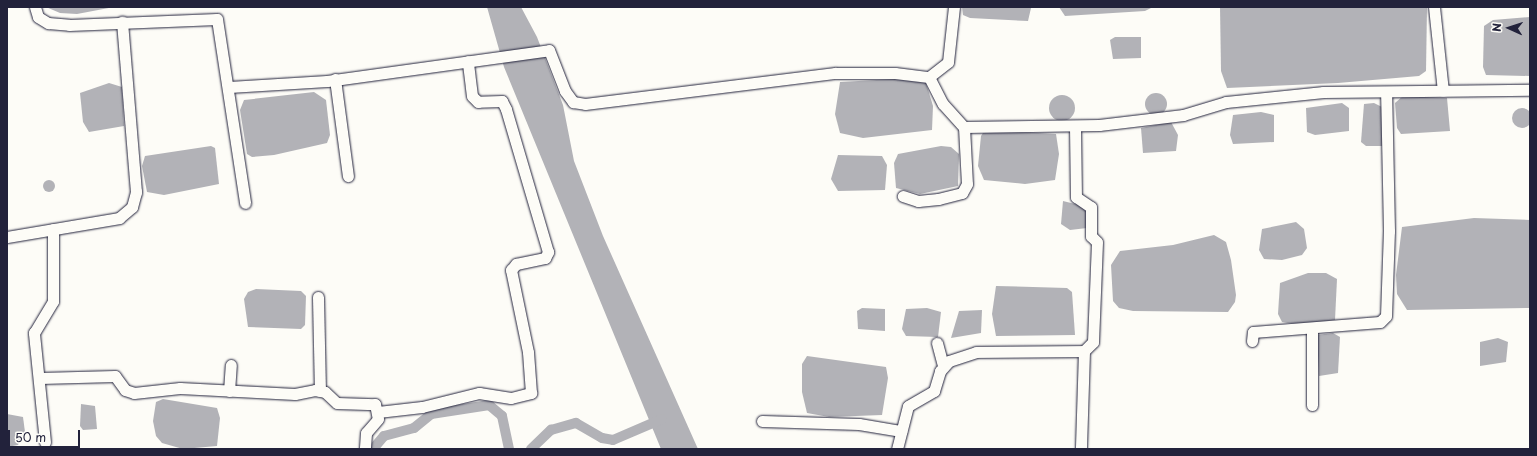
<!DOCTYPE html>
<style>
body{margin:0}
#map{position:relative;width:1537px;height:456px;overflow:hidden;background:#fdfcf7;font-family:"Playpen Sans",sans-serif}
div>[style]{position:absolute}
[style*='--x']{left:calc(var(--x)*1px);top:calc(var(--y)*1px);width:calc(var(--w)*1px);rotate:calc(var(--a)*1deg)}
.water>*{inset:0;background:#b2b2b7}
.round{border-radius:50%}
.canal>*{height:10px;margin:-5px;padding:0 5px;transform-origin:5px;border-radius:5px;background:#b2b2b7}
.roads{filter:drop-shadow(0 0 1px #22223b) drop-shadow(0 0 1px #22223b)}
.minor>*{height:11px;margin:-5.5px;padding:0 5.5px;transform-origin:5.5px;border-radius:5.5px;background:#fdfcf7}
span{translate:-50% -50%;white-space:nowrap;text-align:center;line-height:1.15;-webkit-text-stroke:3px #fdfcf7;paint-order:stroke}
.frame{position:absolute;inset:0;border:8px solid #22223b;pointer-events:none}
.north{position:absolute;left:1489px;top:8px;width:40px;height:40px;-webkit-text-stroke:3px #fdfcf7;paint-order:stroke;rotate:273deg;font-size:11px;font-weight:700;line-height:16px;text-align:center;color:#22223b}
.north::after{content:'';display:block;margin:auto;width:14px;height:18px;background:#22223b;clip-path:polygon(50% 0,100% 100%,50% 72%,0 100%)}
.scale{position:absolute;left:8px;top:430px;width:72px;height:18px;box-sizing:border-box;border:2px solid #22223b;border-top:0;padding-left:5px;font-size:12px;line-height:14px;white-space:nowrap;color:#22223b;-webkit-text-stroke:3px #fdfcf7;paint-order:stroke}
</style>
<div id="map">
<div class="water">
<i style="clip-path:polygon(46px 7px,114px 7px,77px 14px,60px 13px)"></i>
<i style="clip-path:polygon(487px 7px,521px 7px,537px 37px,563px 105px,574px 161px,603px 236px,698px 449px,661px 449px,504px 67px)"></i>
<i style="clip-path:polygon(962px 7px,1031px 7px,1031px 8px,1028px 21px,970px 18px,963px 15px)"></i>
<i style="clip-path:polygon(1059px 7px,1153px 7px,1145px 11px,1065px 16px)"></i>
<i style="clip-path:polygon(1220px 7px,1427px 7px,1426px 71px,1419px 76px,1338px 83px,1227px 88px,1221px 71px)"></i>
<i style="clip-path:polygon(1530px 17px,1530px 76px,1486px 75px,1483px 67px,1484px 26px,1493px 20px)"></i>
<i style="clip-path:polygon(1115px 37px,1141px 37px,1141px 58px,1113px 59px,1110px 40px)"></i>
<i style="clip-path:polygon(895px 79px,926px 83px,933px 106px,932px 130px,863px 138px,840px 133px,835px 114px,840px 82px)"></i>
<i style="clip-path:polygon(109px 83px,122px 87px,124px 126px,89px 132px,83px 122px,80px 93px)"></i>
<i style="clip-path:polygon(314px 92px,326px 100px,330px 135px,327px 143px,274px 155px,252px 157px,247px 154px,240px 110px,244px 100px)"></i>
<i class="round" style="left:1145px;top:93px;width:22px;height:22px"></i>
<i class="round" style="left:1049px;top:95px;width:26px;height:26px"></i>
<i style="clip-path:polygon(1403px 96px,1447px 98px,1450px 131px,1401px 134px,1397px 128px,1395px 103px)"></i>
<i style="clip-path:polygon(1342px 103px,1349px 108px,1349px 131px,1315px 135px,1307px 132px,1306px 108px)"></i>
<i style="clip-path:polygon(1364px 104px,1374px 103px,1382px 107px,1383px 146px,1366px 146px,1361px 142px)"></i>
<i class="round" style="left:1512px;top:108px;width:20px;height:20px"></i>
<i style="clip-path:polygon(1261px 112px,1274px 115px,1274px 142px,1233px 144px,1230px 135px,1233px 115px)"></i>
<i style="clip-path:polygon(1171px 122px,1178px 135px,1176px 151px,1143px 153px,1141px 128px)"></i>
<i style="clip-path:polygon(985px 130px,1056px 134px,1059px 154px,1055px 180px,1025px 184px,984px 180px,978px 166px,981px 136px)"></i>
<i style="clip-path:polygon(211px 146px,215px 148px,219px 184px,164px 195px,147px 192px,142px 166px,145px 156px)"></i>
<i style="clip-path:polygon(941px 146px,951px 147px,959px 154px,958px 186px,920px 194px,896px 188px,894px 163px,898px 154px)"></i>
<i style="clip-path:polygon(838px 155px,882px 156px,887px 165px,885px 190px,838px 191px,831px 179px)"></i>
<i class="round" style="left:43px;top:180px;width:12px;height:12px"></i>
<i style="clip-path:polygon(1063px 201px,1087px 207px,1087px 228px,1070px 230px,1061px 224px)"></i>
<i style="clip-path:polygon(1474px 218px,1530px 220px,1530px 308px,1407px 310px,1397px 294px,1396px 275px,1402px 227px)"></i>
<i style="clip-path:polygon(1296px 222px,1304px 229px,1307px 248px,1302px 255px,1282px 260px,1264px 259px,1259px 250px,1262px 229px)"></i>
<i style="clip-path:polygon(1214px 235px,1226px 242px,1231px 260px,1236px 295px,1235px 302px,1228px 312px,1133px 311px,1119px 308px,1113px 301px,1111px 265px,1120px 251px,1173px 245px)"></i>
<i style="clip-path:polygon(1308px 273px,1326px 273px,1337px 279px,1335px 320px,1299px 325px,1282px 322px,1278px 314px,1280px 283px)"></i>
<i style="clip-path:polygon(996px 286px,1067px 288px,1072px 292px,1075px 335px,996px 336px,992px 314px)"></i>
<i style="clip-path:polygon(256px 289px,301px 291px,306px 296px,305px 325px,301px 329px,248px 327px,244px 299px,248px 292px)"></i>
<i style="clip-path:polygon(862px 308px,885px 309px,885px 331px,858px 329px,857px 311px)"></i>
<i style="clip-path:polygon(927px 308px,941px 312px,938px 337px,906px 336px,902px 329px,906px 309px)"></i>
<i style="clip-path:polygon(982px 310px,981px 333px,951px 338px,959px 311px)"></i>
<i style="clip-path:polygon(1333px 333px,1340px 337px,1338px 373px,1319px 376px,1317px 335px)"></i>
<i style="clip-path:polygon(1498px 338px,1508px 342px,1506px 362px,1480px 366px,1480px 342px)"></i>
<i style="clip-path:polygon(807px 356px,886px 367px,888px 378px,882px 415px,829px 417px,807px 413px,802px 392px,802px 364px)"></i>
<i style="clip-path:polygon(163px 399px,217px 408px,220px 418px,217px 446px,183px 449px,162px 443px,156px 436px,153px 421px,156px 402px)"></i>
<i style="clip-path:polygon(81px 404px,95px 406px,97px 429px,83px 430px,80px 426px)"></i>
<i style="clip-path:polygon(7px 414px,23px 417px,25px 432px,18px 445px,7px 447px)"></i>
</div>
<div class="canal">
<i style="--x:373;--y:449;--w:17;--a:-50"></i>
<i style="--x:384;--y:436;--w:31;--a:-15"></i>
<i style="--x:414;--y:428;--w:22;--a:-39"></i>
<i style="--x:431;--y:414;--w:59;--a:-8.8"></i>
<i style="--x:489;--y:405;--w:17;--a:40"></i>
<i style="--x:502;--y:416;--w:34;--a:78"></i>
<i style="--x:531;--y:449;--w:28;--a:-44"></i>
<i style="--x:551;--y:430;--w:26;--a:-16"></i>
<i style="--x:576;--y:423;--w:30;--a:30"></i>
<i style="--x:602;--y:438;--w:11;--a:10"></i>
<i style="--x:613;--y:440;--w:53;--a:-23.2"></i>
</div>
<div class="roads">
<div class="minor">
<i style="--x:35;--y:7;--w:10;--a:73"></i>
<i style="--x:38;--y:17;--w:12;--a:31"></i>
<i style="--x:48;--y:23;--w:21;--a:5"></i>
<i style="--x:69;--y:25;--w:148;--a:-2.3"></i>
<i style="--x:217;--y:19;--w:186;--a:81.3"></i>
<i style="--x:1434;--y:7;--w:84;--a:83.9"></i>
<i style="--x:929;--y:77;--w:24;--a:-38"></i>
<i style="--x:948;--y:62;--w:55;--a:-83.8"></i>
<i style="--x:335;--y:79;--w:98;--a:82.4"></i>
<i style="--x:229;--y:87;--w:98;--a:-3.5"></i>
<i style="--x:327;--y:81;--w:224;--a:-7.9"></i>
<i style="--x:549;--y:50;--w:44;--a:68.7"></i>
<i style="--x:565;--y:91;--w:14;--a:54"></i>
<i style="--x:573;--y:102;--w:12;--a:9"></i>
<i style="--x:585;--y:104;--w:252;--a:-7.1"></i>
<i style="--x:835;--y:73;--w:60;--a:0"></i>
<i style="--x:895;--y:73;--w:34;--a:7"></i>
<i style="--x:929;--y:77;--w:30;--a:63"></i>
<i style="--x:943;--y:104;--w:31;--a:48"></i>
<i style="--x:964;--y:127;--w:57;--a:87"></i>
<i style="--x:967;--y:184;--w:10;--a:119"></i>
<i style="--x:962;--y:193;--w:25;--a:166"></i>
<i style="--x:938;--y:199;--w:20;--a:174"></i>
<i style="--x:918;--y:201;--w:16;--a:-162"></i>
<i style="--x:964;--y:127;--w:135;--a:-0.8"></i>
<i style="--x:1099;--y:125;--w:85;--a:-6.8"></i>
<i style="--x:1183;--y:115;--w:45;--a:-16.8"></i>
<i style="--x:1226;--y:102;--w:98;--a:-5.9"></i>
<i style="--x:1323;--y:92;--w:207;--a:-0.6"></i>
<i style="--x:1075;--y:127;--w:70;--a:89.2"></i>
<i style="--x:1076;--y:197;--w:18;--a:34"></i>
<i style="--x:1091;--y:207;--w:29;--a:90"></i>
<i style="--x:1091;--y:236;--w:8;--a:45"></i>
<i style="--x:1097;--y:242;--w:100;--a:92.3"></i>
<i style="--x:1093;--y:342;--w:13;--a:135"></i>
<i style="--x:1084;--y:351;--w:98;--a:91.8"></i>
<i style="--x:7;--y:237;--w:114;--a:-9.6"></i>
<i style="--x:119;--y:218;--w:17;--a:-40"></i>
<i style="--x:132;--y:207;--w:16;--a:-75"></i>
<i style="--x:136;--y:192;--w:171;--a:-94.7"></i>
<i style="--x:318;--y:297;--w:94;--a:88.8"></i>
<i style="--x:1252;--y:341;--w:9;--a:-84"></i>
<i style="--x:1253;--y:332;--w:127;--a:-4.5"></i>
<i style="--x:1380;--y:322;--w:8;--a:-45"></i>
<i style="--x:1386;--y:316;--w:85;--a:-88"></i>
<i style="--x:1389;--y:231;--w:139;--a:-91.2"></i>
<i style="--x:937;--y:343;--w:24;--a:75"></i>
<i style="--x:40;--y:378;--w:75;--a:-1.5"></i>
<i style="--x:115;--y:376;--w:17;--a:54"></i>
<i style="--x:125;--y:390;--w:9;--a:18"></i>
<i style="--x:134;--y:393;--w:46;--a:-6.2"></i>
<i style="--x:180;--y:388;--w:115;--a:3"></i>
<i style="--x:295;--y:394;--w:20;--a:-11"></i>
<i style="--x:315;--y:390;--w:10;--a:11"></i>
<i style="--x:325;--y:392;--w:16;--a:43"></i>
<i style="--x:337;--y:403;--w:38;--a:2"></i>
<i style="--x:375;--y:404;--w:15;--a:79"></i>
<i style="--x:378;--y:419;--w:18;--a:131"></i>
<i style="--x:366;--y:433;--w:16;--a:94"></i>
<i style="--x:229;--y:391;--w:26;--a:-86"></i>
<i style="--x:1312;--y:405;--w:76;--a:-90"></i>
<i style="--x:378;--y:412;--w:44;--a:-6.5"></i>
<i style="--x:422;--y:407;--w:59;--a:-13.8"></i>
<i style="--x:479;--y:393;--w:32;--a:9"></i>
<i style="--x:511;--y:398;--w:21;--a:-14"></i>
<i style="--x:531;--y:393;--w:41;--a:-94.2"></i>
<i style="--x:528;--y:352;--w:84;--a:-101.7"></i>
<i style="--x:511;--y:270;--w:8;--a:-50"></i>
<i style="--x:516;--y:264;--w:30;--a:-12"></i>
<i style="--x:545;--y:258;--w:7;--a:-63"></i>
<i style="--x:548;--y:252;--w:149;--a:-106.4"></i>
<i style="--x:506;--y:109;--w:9;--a:-117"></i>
<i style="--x:502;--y:101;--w:24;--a:178"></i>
<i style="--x:478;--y:102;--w:8;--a:-135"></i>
<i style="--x:472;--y:96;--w:35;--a:-97"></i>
<i style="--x:762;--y:421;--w:97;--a:1.8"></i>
<i style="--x:859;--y:424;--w:43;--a:9.5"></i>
<i style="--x:45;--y:442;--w:110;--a:-95.8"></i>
<i style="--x:34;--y:333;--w:37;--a:-59"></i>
<i style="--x:53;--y:301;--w:72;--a:-90"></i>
<i style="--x:897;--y:449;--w:44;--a:-75.7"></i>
<i style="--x:908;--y:406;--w:30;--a:-30"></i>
<i style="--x:934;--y:391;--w:21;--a:-73"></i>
<i style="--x:940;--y:371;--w:13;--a:-48"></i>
<i style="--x:949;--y:361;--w:28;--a:-18"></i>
<i style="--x:976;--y:352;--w:108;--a:-0.5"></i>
</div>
</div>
<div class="frame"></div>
<div class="north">N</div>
<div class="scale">50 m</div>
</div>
